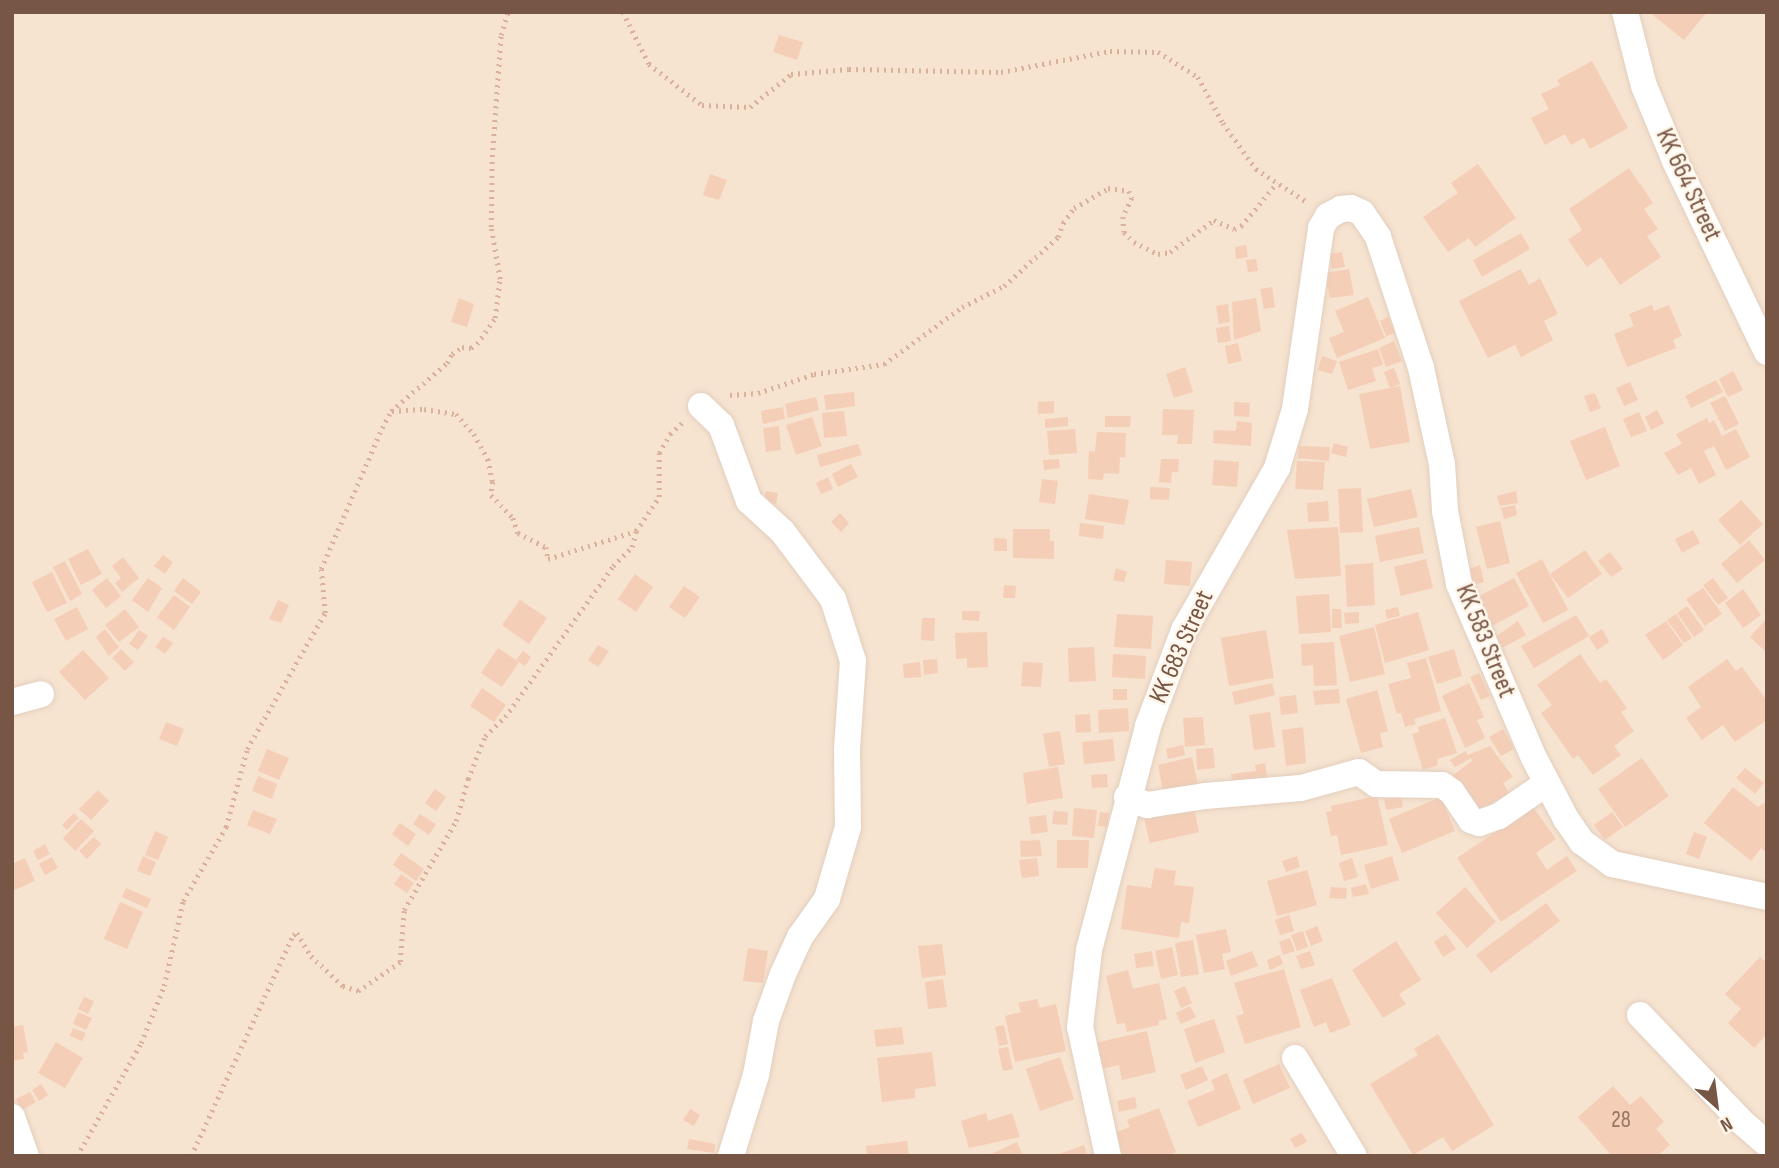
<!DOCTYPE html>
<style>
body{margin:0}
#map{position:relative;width:1779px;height:1168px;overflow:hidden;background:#fef2e2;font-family:"Sofia Sans Condensed",sans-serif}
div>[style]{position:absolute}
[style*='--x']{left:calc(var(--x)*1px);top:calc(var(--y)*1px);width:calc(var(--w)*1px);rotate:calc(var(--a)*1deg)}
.residential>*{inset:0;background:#f6e3d0}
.building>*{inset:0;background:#f5ceb7}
.path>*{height:4.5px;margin-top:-2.25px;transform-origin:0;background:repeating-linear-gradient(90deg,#dab19b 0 2px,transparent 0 7px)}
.roads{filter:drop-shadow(0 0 2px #e3cebd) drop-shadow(0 0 2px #e3cebd)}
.street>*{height:26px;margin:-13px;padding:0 13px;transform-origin:13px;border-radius:13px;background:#fff}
span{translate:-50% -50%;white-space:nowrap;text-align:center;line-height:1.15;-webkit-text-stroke:5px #fff6e9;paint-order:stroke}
.number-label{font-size:23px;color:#967462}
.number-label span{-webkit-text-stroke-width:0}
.street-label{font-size:26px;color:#775646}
.frame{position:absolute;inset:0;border:14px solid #775646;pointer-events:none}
.north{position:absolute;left:1681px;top:1070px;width:70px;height:70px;-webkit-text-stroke:5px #fff6e9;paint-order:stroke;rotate:152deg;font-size:19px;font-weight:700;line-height:28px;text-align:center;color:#775646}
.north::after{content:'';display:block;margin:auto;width:24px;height:32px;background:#775646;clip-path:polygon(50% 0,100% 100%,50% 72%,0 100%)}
</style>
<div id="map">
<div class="residential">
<i style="clip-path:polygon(12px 12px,1767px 12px,1767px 1156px,12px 1156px)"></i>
</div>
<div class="building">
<i style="clip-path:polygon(1649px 12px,1707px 12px,1684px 40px)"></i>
<i style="clip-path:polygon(779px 35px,803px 42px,797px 60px,773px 52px)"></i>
<i style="clip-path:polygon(1592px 61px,1628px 128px,1590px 149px,1584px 138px,1571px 145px,1565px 134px,1545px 145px,1531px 118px,1549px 109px,1541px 94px,1560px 85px,1557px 80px)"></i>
<i style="clip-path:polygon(1478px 164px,1516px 218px,1475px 247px,1469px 238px,1448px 252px,1423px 217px,1458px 193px,1451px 183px)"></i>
<i style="clip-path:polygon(1629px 168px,1653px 203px,1644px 209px,1658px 229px,1647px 236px,1661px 257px,1620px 285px,1601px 257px,1587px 267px,1568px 240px,1582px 230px,1569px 209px)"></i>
<i style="clip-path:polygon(710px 174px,727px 180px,719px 200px,703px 195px)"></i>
<i style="clip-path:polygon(1521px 233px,1530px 249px,1482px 277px,1473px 260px)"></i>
<i style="clip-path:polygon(1246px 245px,1248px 257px,1236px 259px,1235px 247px)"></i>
<i style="clip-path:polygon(1342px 252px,1345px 267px,1332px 269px,1329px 254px)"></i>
<i style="clip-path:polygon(1256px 259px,1258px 271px,1248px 272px,1246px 260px)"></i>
<i style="clip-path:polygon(1349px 269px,1354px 295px,1330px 298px,1325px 273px)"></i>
<i style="clip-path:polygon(1521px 269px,1529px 285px,1540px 278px,1558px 314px,1544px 321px,1553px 340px,1521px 357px,1515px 345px,1488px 358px,1459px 301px)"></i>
<i style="clip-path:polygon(1272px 287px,1275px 307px,1264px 309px,1260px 289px)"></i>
<i style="clip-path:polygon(1368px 297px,1385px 338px,1337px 358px,1329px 338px,1344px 332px,1335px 311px)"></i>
<i style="clip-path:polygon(459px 298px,474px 304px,467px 327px,451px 322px)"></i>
<i style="clip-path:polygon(1256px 298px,1261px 331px,1234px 340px,1232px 302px)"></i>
<i style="clip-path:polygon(1228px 304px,1230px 322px,1219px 324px,1216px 306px)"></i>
<i style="clip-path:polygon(1652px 305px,1654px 311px,1669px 305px,1682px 336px,1673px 340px,1676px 348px,1627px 367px,1614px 334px,1634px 326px,1629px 314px)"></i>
<i style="clip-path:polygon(1388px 317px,1395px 333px,1386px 336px,1380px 321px)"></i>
<i style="clip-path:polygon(1229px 326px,1231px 341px,1218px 343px,1216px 328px)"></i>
<i style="clip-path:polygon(1394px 341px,1402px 361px,1386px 367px,1379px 348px)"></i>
<i style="clip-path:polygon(1238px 343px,1242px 361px,1228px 364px,1225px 346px)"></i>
<i style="clip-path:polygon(1378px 349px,1383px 365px,1372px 368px,1376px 381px,1348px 390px,1339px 362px)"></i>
<i style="clip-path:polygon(1322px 356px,1337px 361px,1332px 374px,1318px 370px)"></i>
<i style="clip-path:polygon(1185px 367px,1193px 392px,1174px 398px,1166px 374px)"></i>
<i style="clip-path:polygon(1394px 368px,1400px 384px,1390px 388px,1384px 372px)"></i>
<i style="clip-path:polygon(1733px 371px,1743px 390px,1728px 397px,1719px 379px)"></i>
<i style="clip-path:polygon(1716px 380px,1723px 392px,1691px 408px,1685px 396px)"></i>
<i style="clip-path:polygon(1630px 382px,1638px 400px,1624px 406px,1616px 388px)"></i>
<i style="clip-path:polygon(1400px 386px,1410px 442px,1370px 449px,1359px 394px)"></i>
<i style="clip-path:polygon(854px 392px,855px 406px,826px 410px,824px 395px)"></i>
<i style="clip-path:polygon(1595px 393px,1601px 408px,1590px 412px,1584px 396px)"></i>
<i style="clip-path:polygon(1725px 396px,1739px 424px,1725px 431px,1710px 403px)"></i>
<i style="clip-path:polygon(816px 397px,819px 410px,788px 418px,785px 404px)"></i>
<i style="clip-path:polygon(1054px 401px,1054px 413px,1038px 414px,1038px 402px)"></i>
<i style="clip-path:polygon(1234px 402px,1250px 403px,1249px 417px,1234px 416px)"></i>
<i style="clip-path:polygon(783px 407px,785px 419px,763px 424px,761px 411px)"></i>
<i style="clip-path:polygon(1163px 409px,1194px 410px,1192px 444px,1177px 444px,1178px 435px,1162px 435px)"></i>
<i style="clip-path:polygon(1657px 410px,1664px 423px,1651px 430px,1645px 417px)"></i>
<i style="clip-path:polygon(844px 411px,847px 436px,824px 438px,822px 413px)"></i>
<i style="clip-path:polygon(1639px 412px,1647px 431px,1631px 437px,1623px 419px)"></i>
<i style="clip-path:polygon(1105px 416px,1131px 416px,1130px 427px,1105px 427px)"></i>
<i style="clip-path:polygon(812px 417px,822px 446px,796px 455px,786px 425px)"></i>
<i style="clip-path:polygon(1068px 417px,1068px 426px,1045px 428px,1045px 419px)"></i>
<i style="clip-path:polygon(1707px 418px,1709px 423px,1714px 420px,1722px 436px,1736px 429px,1750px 457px,1726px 470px,1714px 446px,1704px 451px,1716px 475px,1699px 484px,1691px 468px,1678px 475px,1664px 453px,1682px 444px,1676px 434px)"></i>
<i style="clip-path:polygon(1237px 421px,1252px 423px,1251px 446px,1213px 443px,1214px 430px,1236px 431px)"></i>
<i style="clip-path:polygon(779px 426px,781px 450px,766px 452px,763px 428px)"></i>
<i style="clip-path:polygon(1605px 427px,1620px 466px,1586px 480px,1570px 441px)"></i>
<i style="clip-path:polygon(1075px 429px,1077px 453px,1049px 455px,1047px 431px)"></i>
<i style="clip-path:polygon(1097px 432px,1126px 433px,1125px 458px,1120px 457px,1119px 474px,1104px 473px,1103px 480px,1088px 479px,1089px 451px,1095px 452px)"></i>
<i style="clip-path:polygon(1334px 443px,1348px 447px,1346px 457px,1331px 453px)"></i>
<i style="clip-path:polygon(858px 444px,862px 455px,820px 467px,817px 455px)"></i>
<i style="clip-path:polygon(1299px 446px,1330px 447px,1329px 461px,1298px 458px)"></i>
<i style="clip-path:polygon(1059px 459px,1060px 468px,1044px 470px,1043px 460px)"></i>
<i style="clip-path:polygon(1161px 459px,1179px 459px,1178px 472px,1172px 472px,1171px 483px,1159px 482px)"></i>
<i style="clip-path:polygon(1214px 460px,1239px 462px,1237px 487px,1212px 485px)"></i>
<i style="clip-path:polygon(1297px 461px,1325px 462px,1323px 490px,1295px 489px)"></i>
<i style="clip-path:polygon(851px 464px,858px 477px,838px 487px,832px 474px)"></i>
<i style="clip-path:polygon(828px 477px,833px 489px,821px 494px,816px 483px)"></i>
<i style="clip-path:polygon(1042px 479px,1058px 481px,1055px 504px,1039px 502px)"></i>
<i style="clip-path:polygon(1150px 487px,1170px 488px,1169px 500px,1150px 499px)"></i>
<i style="clip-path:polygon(1361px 488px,1363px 532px,1340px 533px,1338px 489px)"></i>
<i style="clip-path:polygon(1411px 489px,1418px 517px,1374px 527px,1367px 499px)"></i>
<i style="clip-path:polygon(766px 491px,778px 493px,776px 504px,764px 502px)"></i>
<i style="clip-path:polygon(1516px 491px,1518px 503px,1500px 506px,1497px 496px)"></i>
<i style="clip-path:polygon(1089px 494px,1129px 500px,1124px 525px,1085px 519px)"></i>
<i style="clip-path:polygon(1741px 500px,1763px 524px,1740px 545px,1718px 520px)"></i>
<i style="clip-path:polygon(1328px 501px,1329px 521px,1308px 522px,1307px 503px)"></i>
<i style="clip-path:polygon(1515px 505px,1517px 515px,1504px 519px,1501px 508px)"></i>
<i style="clip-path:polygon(840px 513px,849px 523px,841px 532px,831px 522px)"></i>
<i style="clip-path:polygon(1500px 521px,1510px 563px,1487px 569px,1476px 527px)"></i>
<i style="clip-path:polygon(1080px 523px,1104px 526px,1103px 539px,1079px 536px)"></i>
<i style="clip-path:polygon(1338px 527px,1341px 576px,1295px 579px,1287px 530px)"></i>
<i style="clip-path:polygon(1419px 527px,1424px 553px,1380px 562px,1375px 536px)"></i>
<i style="clip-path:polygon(1013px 529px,1050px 529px,1050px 541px,1054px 541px,1054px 559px,1013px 558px)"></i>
<i style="clip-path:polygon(1693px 530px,1700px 543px,1682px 553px,1675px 539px)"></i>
<i style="clip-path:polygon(994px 538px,1007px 539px,1007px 551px,994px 551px)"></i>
<i style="clip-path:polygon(1749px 540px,1765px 560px,1737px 583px,1721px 564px)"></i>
<i style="clip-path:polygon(88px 549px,102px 574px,81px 585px,68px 559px)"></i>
<i style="clip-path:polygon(1585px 550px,1602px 574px,1568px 598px,1550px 574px)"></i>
<i style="clip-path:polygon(1610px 552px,1623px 569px,1611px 577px,1598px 561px)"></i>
<i style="clip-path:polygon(163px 555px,173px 562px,165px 574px,154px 566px)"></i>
<i style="clip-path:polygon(123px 557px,139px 578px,122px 592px,115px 583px,121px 578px,112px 566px)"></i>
<i style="clip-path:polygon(1426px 559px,1433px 588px,1401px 596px,1394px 567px)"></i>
<i style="clip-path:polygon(1542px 559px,1568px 610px,1543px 623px,1516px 573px)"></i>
<i style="clip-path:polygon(1166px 560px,1192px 562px,1190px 586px,1164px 584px)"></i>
<i style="clip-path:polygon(65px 561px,82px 594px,70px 601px,53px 567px)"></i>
<i style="clip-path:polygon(1373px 563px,1375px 605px,1347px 607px,1345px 565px)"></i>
<i style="clip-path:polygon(1480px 565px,1484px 582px,1473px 585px,1469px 569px)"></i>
<i style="clip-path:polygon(1116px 568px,1127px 572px,1124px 582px,1113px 580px)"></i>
<i style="clip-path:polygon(52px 572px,67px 603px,47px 612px,32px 582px)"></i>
<i style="clip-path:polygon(635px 574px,653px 587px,636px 612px,618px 599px)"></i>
<i style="clip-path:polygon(107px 578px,121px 596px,106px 608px,92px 590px)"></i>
<i style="clip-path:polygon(148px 578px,162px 588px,148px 612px,132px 600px)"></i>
<i style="clip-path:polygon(183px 578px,201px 592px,192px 604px,174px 591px)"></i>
<i style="clip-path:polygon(1514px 578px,1529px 606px,1490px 627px,1475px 598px)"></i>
<i style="clip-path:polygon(1713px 578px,1728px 598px,1718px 605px,1703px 585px)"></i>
<i style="clip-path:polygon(1004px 585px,1016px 586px,1015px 598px,1003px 598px)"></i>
<i style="clip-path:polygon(684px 586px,700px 597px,685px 618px,669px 607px)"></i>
<i style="clip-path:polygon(1703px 588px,1722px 614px,1705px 626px,1686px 599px)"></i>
<i style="clip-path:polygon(1743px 589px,1761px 615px,1743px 628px,1725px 603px)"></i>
<i style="clip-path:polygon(1329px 594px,1331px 632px,1299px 634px,1296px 596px)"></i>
<i style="clip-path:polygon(174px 595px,190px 607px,174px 630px,157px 617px)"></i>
<i style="clip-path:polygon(278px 600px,289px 605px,281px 623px,269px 619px)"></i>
<i style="clip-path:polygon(520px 600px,547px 618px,529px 644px,502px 625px)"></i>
<i style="clip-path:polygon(1687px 606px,1704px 630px,1694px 637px,1677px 613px)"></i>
<i style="clip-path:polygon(77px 607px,88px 629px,66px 641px,54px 619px)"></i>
<i style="clip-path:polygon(1398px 607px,1400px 616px,1387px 619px,1385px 610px)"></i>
<i style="clip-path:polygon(125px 609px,139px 627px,119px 642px,105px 625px)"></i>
<i style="clip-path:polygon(1332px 609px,1341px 609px,1342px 628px,1332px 628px)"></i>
<i style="clip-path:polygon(962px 611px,980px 611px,979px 621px,962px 620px)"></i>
<i style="clip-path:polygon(1359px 612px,1359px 623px,1345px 624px,1344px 613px)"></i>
<i style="clip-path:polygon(1418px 612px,1429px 650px,1385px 663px,1375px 625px)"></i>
<i style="clip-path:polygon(1117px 614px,1153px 616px,1151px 649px,1114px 647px)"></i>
<i style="clip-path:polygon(1676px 614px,1692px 638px,1684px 643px,1667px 620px)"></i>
<i style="clip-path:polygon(1576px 615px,1589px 636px,1534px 668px,1521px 646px)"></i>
<i style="clip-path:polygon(922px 618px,935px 618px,934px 641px,921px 640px)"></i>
<i style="clip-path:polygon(1767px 618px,1767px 653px,1750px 637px)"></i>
<i style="clip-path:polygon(1518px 621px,1526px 635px,1500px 649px,1494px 638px)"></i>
<i style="clip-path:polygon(1666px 621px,1683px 645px,1663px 660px,1645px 635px)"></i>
<i style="clip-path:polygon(1374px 627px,1385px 674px,1350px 682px,1339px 636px)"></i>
<i style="clip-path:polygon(105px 629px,119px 647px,109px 656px,96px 637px)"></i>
<i style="clip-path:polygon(1602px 629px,1609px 642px,1597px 650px,1589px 637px)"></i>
<i style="clip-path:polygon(139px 630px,148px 636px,138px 650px,129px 644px)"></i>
<i style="clip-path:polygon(1266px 630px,1274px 678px,1229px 686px,1221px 638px)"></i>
<i style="clip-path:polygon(987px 632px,988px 667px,967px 668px,967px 658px,956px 659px,955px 633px)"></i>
<i style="clip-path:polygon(163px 637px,173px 643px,165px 654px,155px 647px)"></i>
<i style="clip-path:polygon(1334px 642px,1337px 685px,1314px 686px,1313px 665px,1302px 666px,1301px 644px)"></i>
<i style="clip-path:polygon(598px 645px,609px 651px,598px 667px,588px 660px)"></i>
<i style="clip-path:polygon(1094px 647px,1096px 681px,1069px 682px,1068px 648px)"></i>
<i style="clip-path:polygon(498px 648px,516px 660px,523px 651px,531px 657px,525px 666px,519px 662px,502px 687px,481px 673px)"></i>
<i style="clip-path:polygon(121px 649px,134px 662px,125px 671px,112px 658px)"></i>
<i style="clip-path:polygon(1454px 649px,1462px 676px,1437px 684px,1428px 657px)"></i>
<i style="clip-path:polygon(83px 650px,109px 678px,85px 700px,59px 672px)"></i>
<i style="clip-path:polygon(1113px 654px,1146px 656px,1145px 679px,1112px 677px)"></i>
<i style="clip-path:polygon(1580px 654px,1600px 683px,1606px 679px,1627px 708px,1621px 712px,1634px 731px,1614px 746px,1621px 755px,1593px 775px,1578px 755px,1573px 759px,1541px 713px,1552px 705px,1537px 685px)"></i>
<i style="clip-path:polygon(1426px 658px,1441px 711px,1414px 719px,1416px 724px,1405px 727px,1401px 713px,1397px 714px,1388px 684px,1411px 678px,1407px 663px)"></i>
<i style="clip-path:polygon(937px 659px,938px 673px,924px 675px,923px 660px)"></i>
<i style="clip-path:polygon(1727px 659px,1736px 671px,1742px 667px,1767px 701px,1767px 720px,1735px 742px,1723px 725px,1702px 740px,1686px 718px,1701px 707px,1688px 687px)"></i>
<i style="clip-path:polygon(920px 662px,921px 677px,904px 678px,903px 664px)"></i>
<i style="clip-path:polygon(1023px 662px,1043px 663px,1041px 687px,1021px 686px)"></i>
<i style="clip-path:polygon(1479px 673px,1490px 696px,1481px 700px,1470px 677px)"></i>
<i style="clip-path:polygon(1272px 683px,1275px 695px,1235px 705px,1232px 692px)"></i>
<i style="clip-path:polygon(1469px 683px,1484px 717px,1477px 720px,1485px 738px,1465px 748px,1442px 696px)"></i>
<i style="clip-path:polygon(482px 688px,506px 705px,494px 722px,470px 706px)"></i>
<i style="clip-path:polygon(1113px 689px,1127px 689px,1127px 700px,1113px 700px)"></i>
<i style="clip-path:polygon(1339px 689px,1340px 703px,1315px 705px,1313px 691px)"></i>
<i style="clip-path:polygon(1377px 690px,1388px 731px,1380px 733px,1383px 747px,1361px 753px,1346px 699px)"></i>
<i style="clip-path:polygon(1296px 695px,1298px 713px,1281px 715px,1279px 697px)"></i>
<i style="clip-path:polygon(1128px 708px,1129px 731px,1099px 733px,1098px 710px)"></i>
<i style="clip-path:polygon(1270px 712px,1275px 747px,1254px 750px,1249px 715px)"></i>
<i style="clip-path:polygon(1090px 714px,1091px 732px,1076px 733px,1075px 715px)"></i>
<i style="clip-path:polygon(1203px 717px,1205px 745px,1185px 747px,1183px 718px)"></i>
<i style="clip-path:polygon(1445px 718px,1457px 753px,1437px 759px,1438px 765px,1423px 770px,1412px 734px,1419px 732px,1418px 727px)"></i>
<i style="clip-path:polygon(166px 722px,184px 729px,177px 746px,159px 739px)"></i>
<i style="clip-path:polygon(1303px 727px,1306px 763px,1286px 766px,1282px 730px)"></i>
<i style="clip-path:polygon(1503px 729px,1514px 749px,1501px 756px,1489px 737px)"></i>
<i style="clip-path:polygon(1060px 731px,1065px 764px,1049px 767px,1043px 734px)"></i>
<i style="clip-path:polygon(1113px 739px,1115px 761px,1084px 764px,1082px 742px)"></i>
<i style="clip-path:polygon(1183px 745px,1185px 755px,1168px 759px,1166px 749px)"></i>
<i style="clip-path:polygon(1490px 746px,1513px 777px,1503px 783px,1509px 793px,1474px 814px,1452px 776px,1472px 761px,1471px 758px,1455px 767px,1450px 760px,1466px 751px,1468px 755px)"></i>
<i style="clip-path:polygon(1213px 748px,1215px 768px,1197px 770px,1196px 749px)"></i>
<i style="clip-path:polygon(267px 749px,289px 758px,279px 780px,258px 771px)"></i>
<i style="clip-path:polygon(1192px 757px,1199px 790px,1164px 797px,1158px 765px)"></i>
<i style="clip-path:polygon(1642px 758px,1669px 796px,1625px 827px,1598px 789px)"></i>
<i style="clip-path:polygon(1265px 763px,1268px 783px,1233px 789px,1231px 774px,1256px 771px,1255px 765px)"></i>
<i style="clip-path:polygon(1058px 767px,1063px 798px,1027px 804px,1023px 773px)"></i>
<i style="clip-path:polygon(1745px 768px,1764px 783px,1755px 794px,1736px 778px)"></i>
<i style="clip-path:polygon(1107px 774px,1108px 787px,1092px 788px,1091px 775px)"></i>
<i style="clip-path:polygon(258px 776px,277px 784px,272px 799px,252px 791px)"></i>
<i style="clip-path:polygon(1733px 787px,1758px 807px,1767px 801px,1767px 853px,1761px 848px,1751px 861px,1704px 823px)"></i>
<i style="clip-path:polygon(435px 789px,446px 797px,436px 811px,425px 803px)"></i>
<i style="clip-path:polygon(98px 790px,109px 801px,91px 820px,79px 809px)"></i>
<i style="clip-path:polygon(1377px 796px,1388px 845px,1341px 855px,1337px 835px,1331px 836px,1326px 812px,1332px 811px,1331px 806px)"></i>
<i style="clip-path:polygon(1401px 796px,1403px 807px,1386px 810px,1384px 799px)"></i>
<i style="clip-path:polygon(1441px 797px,1455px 831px,1402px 853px,1389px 819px)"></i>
<i style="clip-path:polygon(1192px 799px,1199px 832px,1150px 843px,1142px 810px)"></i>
<i style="clip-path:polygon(1533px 807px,1556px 839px,1536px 853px,1547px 870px,1567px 856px,1577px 871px,1501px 922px,1457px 858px)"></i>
<i style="clip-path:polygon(1074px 808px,1097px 810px,1094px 838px,1072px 836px)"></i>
<i style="clip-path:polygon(253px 810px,277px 819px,270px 834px,247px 825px)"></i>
<i style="clip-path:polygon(1054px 811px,1068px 812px,1067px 825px,1052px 824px)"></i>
<i style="clip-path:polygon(1100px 812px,1109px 813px,1107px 827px,1098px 826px)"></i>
<i style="clip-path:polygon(1612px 812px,1623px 827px,1605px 840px,1594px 825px)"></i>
<i style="clip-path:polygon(74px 813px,79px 818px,67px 830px,62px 825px)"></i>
<i style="clip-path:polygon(420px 814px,436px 824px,429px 835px,413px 824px)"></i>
<i style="clip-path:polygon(1046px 815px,1048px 832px,1031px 834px,1029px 817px)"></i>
<i style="clip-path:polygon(81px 819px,94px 831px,75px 851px,63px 838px)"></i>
<i style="clip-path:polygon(400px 823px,416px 834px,408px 846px,392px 834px)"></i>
<i style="clip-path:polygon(155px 831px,168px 837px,158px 860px,145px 855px)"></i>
<i style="clip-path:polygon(1694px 832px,1707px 837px,1699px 859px,1686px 854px)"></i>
<i style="clip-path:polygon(94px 837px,101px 844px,87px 859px,79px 851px)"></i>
<i style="clip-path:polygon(1040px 840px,1042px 856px,1021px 857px,1020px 841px)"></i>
<i style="clip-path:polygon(1057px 840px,1089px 840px,1088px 868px,1057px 868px)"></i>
<i style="clip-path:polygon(45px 844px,50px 854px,38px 860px,33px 851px)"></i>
<i style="clip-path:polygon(401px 853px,424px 869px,416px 881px,393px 865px)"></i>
<i style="clip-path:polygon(143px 856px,156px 862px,150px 876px,137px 871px)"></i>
<i style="clip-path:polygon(1297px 856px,1300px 867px,1286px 872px,1282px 861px)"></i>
<i style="clip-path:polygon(1392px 856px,1399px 880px,1371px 889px,1364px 865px)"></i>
<i style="clip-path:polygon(52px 857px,58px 868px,45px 875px,39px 864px)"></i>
<i style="clip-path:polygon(25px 858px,35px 881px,12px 891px,12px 864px)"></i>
<i style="clip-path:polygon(1037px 858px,1039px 876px,1022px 878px,1019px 860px)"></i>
<i style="clip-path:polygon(1352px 858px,1358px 877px,1344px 881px,1339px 863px)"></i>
<i style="clip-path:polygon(1155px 868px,1176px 871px,1174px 885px,1194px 887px,1189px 923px,1181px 922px,1179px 938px,1121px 929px,1127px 885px,1151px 888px)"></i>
<i style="clip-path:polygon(1307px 870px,1317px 905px,1277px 916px,1267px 881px)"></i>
<i style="clip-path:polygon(401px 874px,414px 883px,407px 893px,394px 884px)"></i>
<i style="clip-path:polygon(1366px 884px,1369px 894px,1353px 897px,1351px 888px)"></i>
<i style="clip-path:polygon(1331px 887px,1347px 888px,1346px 899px,1329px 898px)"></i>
<i style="clip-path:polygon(1465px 887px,1496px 922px,1467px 948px,1436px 913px)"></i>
<i style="clip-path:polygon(126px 888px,151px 899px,147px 908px,122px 897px)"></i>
<i style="clip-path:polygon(120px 902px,143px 912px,127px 949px,104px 939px)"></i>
<i style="clip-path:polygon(1546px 903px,1560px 921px,1491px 973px,1476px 955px)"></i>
<i style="clip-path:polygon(1289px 915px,1294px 931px,1280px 935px,1275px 920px)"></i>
<i style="clip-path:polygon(1317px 926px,1323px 941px,1311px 946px,1305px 931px)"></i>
<i style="clip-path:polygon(1226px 929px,1231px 952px,1222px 954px,1225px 969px,1204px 973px,1196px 935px)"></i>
<i style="clip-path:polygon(1303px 931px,1308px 947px,1297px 951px,1291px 935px)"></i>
<i style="clip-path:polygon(1446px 934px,1456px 949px,1443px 957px,1434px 942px)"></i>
<i style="clip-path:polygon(1290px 938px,1295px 951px,1283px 955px,1279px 942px)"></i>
<i style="clip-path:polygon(1193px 940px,1199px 974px,1181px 977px,1175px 943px)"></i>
<i style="clip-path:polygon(1396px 941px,1421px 980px,1399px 994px,1406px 1004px,1383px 1018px,1352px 970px)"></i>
<i style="clip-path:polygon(942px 944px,946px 975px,922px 978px,918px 946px)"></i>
<i style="clip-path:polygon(1172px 947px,1178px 975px,1161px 979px,1155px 951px)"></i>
<i style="clip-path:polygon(748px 948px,768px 951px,763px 983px,743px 981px)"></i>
<i style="clip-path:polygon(1152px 951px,1154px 966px,1136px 968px,1134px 954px)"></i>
<i style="clip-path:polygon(1252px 951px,1258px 966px,1231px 976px,1226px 961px)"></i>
<i style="clip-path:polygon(1310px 951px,1315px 965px,1301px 969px,1296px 956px)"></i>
<i style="clip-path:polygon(1280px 955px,1283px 964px,1270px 970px,1267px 960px)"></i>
<i style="clip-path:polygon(1760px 957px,1767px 963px,1767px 1034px,1754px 1048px,1728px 1023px,1741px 1009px,1725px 994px)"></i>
<i style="clip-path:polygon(1284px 969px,1301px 1027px,1245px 1044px,1236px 1016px,1244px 1014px,1234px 983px)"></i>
<i style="clip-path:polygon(1128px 970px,1133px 989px,1159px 983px,1167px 1019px,1158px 1021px,1159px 1025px,1127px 1032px,1125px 1023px,1117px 1024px,1106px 976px)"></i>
<i style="clip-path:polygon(1332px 978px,1351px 1025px,1330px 1033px,1326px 1022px,1314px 1027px,1300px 990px)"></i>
<i style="clip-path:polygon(943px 979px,947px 1007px,928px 1009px,925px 982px)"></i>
<i style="clip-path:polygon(1185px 986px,1192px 1003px,1181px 1008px,1174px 991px)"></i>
<i style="clip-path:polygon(84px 997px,94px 1001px,88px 1014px,78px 1009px)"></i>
<i style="clip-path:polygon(1037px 999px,1040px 1008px,1056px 1004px,1066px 1051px,1015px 1062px,1005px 1016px,1021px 1012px,1018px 1003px)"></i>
<i style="clip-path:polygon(1190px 1006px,1196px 1017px,1181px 1024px,1176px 1013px)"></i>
<i style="clip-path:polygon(78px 1012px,92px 1018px,86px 1030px,73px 1024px)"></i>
<i style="clip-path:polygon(1214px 1019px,1225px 1052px,1195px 1063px,1184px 1029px)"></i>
<i style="clip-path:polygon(23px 1025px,28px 1052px,23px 1053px,24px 1059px,12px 1061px,12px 1027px)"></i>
<i style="clip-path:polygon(1004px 1025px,1008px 1044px,999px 1046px,995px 1027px)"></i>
<i style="clip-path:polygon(902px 1027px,904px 1044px,876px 1047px,874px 1030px)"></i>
<i style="clip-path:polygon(73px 1028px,86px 1033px,82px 1041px,70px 1036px)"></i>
<i style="clip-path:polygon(1147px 1031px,1156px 1072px,1122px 1080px,1119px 1065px,1097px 1070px,1091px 1044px)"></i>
<i style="clip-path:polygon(1438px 1034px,1494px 1125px,1452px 1151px,1443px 1137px,1413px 1155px,1370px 1084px,1418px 1055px,1414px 1049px)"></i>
<i style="clip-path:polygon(56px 1042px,83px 1058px,65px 1088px,38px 1073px)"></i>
<i style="clip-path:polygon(1008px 1047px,1013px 1069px,1003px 1071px,998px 1049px)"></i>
<i style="clip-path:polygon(932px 1052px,936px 1086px,915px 1089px,915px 1098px,882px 1102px,877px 1058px)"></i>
<i style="clip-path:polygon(1060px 1057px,1074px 1099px,1040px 1111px,1026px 1069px)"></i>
<i style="clip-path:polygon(1279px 1064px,1290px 1088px,1253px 1104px,1243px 1080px)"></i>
<i style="clip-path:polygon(1202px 1066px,1208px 1080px,1186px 1090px,1180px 1075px)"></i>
<i style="clip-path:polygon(1227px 1073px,1241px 1109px,1198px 1127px,1187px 1101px,1215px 1090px,1211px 1080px)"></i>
<i style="clip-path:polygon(41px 1084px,48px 1095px,39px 1101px,32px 1090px)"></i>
<i style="clip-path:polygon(1613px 1086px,1630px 1105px,1641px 1096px,1664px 1122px,1656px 1129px,1670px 1145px,1657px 1156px,1612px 1156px,1578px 1117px)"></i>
<i style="clip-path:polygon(30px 1092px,36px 1102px,22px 1110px,16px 1099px)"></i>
<i style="clip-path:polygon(1135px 1097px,1137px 1108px,1119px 1112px,1117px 1101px)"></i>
<i style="clip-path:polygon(1159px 1108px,1176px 1152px,1166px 1156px,1120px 1156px,1111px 1134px,1130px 1127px,1127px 1120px)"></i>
<i style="clip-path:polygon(690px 1109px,700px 1115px,694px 1126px,683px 1120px)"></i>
<i style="clip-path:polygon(986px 1113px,988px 1121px,1012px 1113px,1020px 1137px,969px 1148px,961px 1121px)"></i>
<i style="clip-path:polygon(1302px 1133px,1307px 1142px,1295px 1148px,1290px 1139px)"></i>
<i style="clip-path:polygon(689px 1139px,715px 1144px,714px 1153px,687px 1149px)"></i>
<i style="clip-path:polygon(907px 1141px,909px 1156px,867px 1156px,866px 1146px)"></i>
<i style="clip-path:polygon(1017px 1142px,1023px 1156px,987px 1156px)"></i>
<i style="clip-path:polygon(1084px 1145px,1087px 1155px,1094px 1153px,1095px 1156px,1054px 1156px)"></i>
</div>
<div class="path">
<i style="--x:623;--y:12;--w:58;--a:63.4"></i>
<i style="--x:649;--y:64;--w:67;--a:37.7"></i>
<i style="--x:702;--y:105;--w:48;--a:2.4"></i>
<i style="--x:750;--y:107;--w:53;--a:-38.8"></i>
<i style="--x:791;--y:74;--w:58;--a:-4.9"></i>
<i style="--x:849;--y:69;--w:152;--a:1.1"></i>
<i style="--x:1001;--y:72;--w:111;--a:-10.9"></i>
<i style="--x:1110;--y:51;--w:48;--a:1.2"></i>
<i style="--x:1158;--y:52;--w:47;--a:32"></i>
<i style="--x:1198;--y:77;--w:52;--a:61.5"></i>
<i style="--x:1223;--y:123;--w:57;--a:54.3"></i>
<i style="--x:1256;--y:169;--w:61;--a:32.9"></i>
<i style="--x:730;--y:395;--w:28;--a:-4"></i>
<i style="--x:758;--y:393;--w:59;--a:-18.7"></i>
<i style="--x:814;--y:374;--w:71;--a:-8.1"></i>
<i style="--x:884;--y:364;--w:97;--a:-36.2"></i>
<i style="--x:962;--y:307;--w:47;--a:-26.6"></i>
<i style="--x:1004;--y:286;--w:73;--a:-42.2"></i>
<i style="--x:1058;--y:237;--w:15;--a:-70"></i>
<i style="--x:1063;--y:223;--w:19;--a:-54"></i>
<i style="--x:1074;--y:208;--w:39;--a:-30"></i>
<i style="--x:1108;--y:188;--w:21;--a:8"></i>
<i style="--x:1129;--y:191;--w:8;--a:67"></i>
<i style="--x:1132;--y:198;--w:21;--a:115"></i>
<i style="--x:1123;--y:217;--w:15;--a:86"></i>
<i style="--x:1124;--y:232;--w:14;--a:45"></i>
<i style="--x:1134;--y:242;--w:27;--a:27"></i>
<i style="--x:1158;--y:254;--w:12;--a:-9"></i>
<i style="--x:1170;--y:252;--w:54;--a:-36"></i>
<i style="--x:1214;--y:220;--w:22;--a:24"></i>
<i style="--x:1234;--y:229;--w:8;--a:-23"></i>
<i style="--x:1241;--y:226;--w:56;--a:-50.1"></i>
<i style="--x:392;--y:411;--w:32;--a:-4"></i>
<i style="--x:424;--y:409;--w:32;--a:9"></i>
<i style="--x:456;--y:414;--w:27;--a:48"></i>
<i style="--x:474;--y:434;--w:29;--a:61"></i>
<i style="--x:488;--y:459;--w:24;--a:78"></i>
<i style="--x:493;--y:482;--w:13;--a:99"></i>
<i style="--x:491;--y:495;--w:32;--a:46"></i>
<i style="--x:513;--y:518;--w:16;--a:72"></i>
<i style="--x:518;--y:533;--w:31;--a:27"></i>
<i style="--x:546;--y:547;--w:12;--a:81"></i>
<i style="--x:548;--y:559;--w:92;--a:-17.7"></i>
<i style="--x:636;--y:531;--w:41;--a:-55.9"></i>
<i style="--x:659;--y:497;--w:44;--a:-90"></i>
<i style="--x:659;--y:453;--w:22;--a:-60"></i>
<i style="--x:670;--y:434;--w:16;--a:-43"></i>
<i style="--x:77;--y:1156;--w:130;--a:-60.5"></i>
<i style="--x:141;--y:1043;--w:61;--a:-68"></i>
<i style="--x:164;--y:986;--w:87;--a:-77.4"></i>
<i style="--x:183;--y:901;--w:86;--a:-59.8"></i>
<i style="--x:226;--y:827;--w:81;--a:-74.9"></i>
<i style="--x:247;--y:749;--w:157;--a:-60.2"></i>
<i style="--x:325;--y:613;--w:44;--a:-95.2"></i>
<i style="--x:321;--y:569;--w:154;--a:-66.6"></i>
<i style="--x:382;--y:428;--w:19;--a:-62"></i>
<i style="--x:391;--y:411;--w:74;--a:-40.6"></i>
<i style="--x:447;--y:363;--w:10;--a:-61"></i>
<i style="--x:452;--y:354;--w:12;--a:-35"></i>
<i style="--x:462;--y:347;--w:9;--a:6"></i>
<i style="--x:471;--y:348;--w:7;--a:-34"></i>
<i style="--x:477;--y:344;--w:32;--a:-55"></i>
<i style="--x:495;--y:318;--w:39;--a:-83"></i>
<i style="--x:500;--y:279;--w:53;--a:-99.8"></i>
<i style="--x:491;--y:227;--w:70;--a:-89.2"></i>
<i style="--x:492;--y:157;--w:122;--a:-85.8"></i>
<i style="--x:501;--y:35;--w:24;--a:-73"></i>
<i style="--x:191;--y:1156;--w:243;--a:-65.2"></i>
<i style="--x:293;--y:935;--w:4;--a:-27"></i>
<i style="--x:297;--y:933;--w:27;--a:59"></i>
<i style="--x:311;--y:956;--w:44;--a:43.2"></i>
<i style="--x:343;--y:986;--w:16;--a:18"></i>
<i style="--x:358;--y:991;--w:51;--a:-34.6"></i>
<i style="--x:400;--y:962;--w:52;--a:-85.6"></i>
<i style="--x:404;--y:910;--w:103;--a:-59.7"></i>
<i style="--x:456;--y:821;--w:44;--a:-74.1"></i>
<i style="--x:468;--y:779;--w:46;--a:-68.4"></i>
<i style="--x:485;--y:736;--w:28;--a:-44"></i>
<i style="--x:505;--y:717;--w:186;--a:-54.4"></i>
<i style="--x:613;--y:566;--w:27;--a:-45"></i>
<i style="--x:632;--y:547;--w:16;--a:-76"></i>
</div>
<div class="roads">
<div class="street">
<i style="--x:1625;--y:12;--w:76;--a:75.6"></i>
<i style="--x:1644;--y:86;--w:81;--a:67.5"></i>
<i style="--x:1675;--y:161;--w:212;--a:64.3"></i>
<i style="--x:701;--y:406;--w:28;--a:44"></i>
<i style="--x:721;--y:425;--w:81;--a:69.8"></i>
<i style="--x:749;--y:501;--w:45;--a:42.3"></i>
<i style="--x:782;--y:531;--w:85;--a:53.1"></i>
<i style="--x:833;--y:599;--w:65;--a:72.1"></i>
<i style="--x:853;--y:661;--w:89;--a:93.9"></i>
<i style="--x:847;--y:750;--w:77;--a:89.3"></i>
<i style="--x:848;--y:827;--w:75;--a:106.3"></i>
<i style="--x:827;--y:899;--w:47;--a:125.4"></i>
<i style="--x:800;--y:937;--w:41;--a:114.7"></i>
<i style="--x:783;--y:974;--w:50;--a:109.9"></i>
<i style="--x:766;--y:1021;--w:55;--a:100.5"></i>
<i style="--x:756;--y:1075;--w:85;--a:107.2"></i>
<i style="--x:12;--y:702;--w:30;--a:-15"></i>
<i style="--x:1127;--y:797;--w:22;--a:22"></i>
<i style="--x:1147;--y:805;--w:59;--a:-8.8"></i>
<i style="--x:1205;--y:796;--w:96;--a:-4.8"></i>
<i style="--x:1301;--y:788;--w:60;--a:-15.4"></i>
<i style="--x:1359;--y:772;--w:21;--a:35"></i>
<i style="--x:1376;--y:784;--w:66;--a:0.9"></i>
<i style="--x:1442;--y:785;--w:12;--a:35"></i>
<i style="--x:1452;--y:792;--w:34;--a:56"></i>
<i style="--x:1471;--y:820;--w:9;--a:21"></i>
<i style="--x:1479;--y:823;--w:21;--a:-19"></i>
<i style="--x:1499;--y:816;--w:58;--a:-34.5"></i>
<i style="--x:1640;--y:1015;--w:149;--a:46.4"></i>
<i style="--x:1743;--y:1123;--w:32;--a:41"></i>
<i style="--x:1295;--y:1058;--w:114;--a:59"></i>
<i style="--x:12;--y:1117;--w:41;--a:70.3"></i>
<i style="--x:1108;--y:1156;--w:132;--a:-102.2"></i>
<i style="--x:1080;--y:1027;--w:78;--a:-83.3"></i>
<i style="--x:1089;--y:950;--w:232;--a:-75.2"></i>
<i style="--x:1148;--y:726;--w:103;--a:-69.4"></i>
<i style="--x:1184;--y:630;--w:187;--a:-60.1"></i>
<i style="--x:1277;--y:468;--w:62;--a:-73"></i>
<i style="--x:1295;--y:409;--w:183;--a:-81.8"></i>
<i style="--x:1321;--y:228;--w:14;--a:-60"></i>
<i style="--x:1328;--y:216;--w:15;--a:-28"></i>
<i style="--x:1341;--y:209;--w:10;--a:-6"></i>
<i style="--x:1351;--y:208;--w:12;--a:24"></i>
<i style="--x:1362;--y:213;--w:29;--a:56"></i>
<i style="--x:1378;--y:237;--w:138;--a:71.8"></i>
<i style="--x:1421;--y:368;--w:98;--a:77.7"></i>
<i style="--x:1442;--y:464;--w:47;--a:86.3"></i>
<i style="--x:1445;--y:511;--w:74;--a:79.1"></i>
<i style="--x:1459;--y:584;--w:189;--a:66.7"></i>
<i style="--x:1534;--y:758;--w:69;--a:62.3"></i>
<i style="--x:1566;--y:819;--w:28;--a:55"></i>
<i style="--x:1582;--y:842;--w:37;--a:36"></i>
<i style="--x:1612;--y:864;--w:158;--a:12"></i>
</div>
</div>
<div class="number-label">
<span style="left:1621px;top:1120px">28</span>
</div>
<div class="street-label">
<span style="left:1688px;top:185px;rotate:65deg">KK 664 Street</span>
<span style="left:1485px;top:641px;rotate:68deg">KK 583 Street</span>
<span style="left:1182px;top:647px;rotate:-66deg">KK 683 Street</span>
</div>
<div class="frame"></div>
<div class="north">N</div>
</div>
